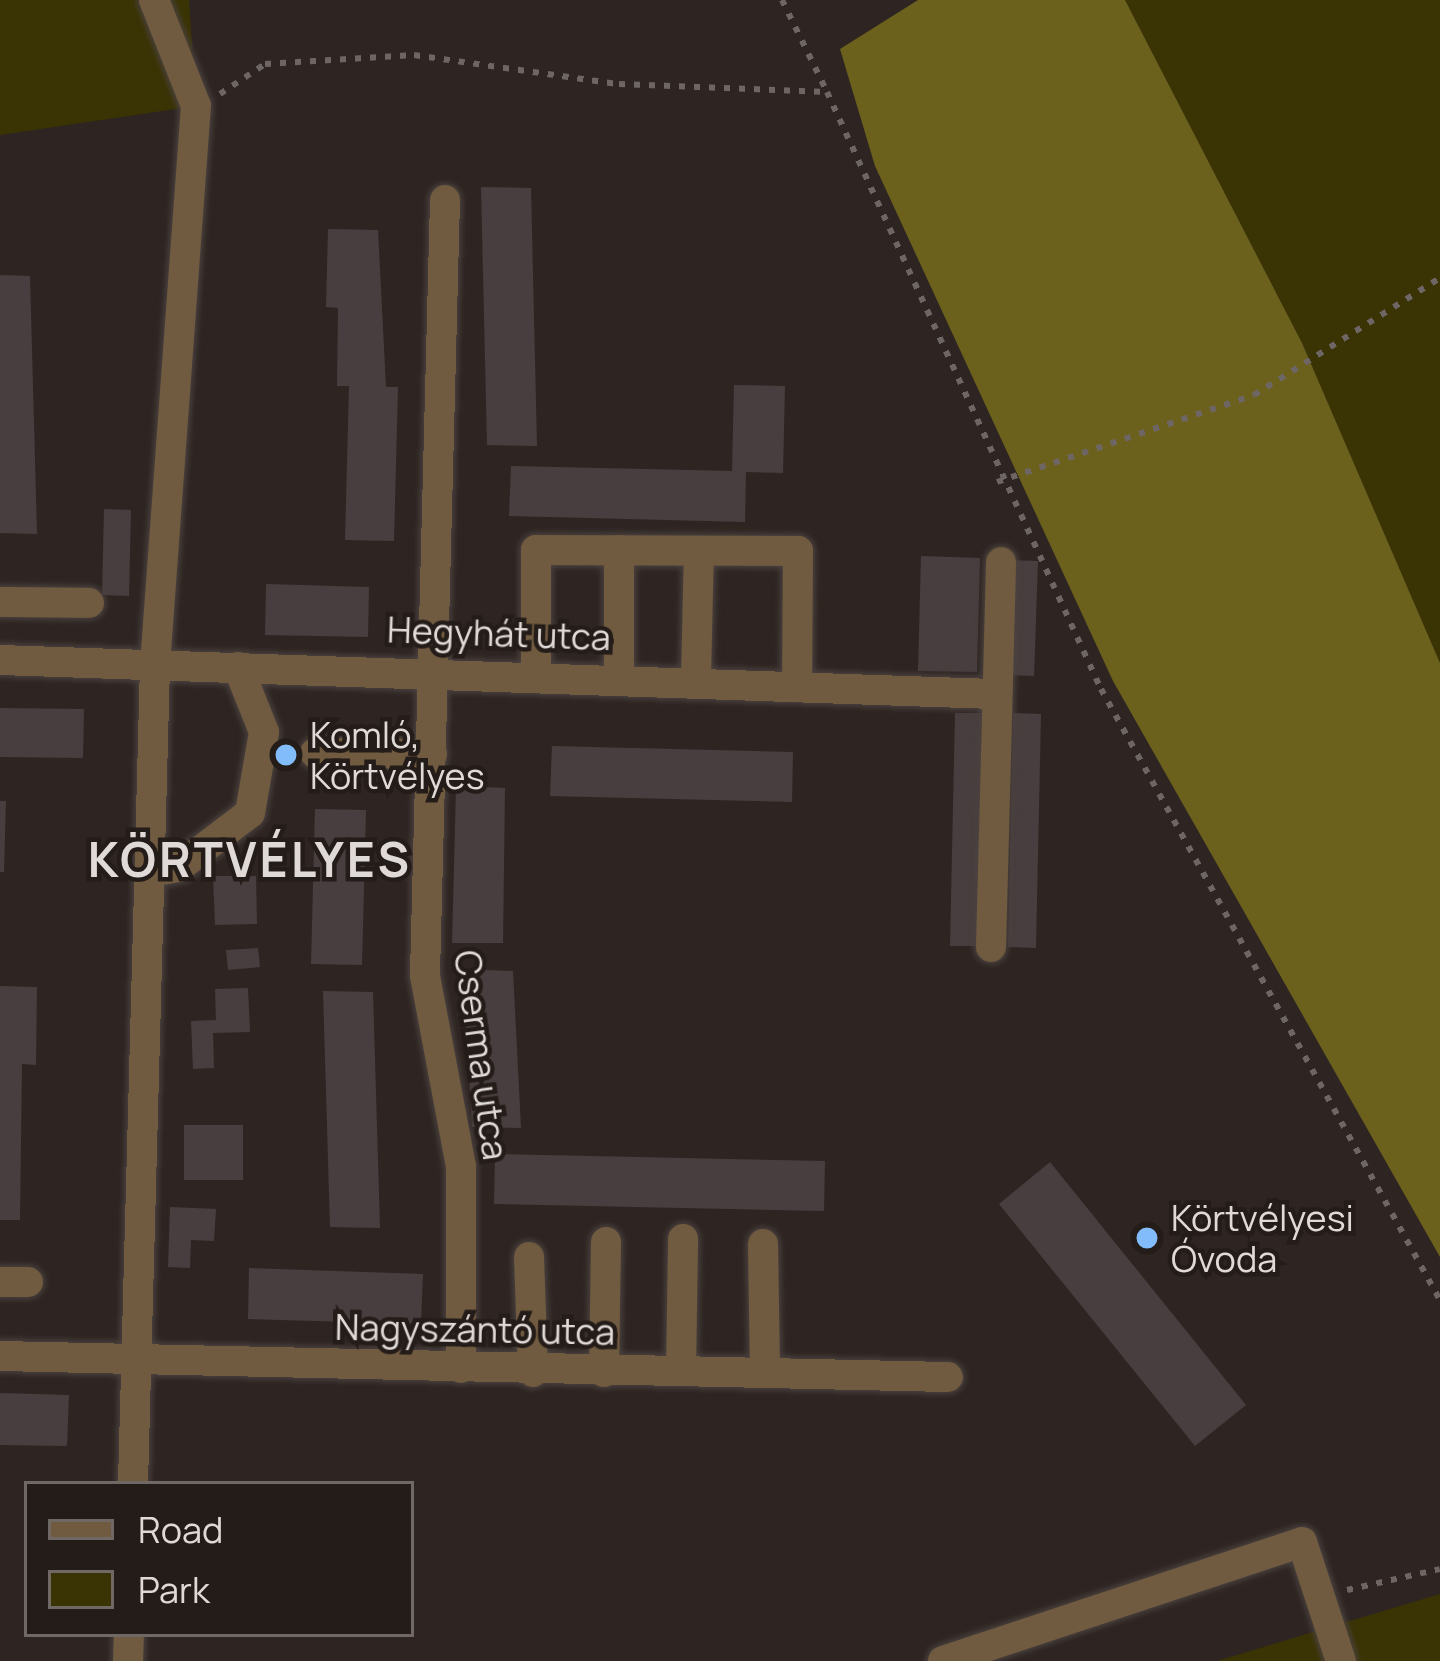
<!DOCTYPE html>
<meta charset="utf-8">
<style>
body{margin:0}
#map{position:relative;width:1440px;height:1661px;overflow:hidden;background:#2e2522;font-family:Manrope,sans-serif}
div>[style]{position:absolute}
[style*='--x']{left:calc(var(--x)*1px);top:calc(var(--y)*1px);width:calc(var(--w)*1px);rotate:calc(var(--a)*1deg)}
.green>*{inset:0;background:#3a3304}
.forest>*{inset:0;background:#6b611d}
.building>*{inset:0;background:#493e3f}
.path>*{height:6px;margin-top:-3px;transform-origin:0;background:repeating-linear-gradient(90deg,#6e6664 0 6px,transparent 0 15px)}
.roads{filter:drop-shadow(0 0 3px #4a423f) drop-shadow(0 0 3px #4a423f)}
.minor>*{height:30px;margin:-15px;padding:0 15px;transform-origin:15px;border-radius:15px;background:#715b40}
.dots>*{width:33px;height:33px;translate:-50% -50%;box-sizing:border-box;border:6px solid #241c18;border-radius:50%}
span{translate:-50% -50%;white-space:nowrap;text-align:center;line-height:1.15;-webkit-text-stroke:9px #241c18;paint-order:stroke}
.street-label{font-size:36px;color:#dfd9d7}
.poi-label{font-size:36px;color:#dfd9d7}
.left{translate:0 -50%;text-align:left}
.district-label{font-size:48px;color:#dfd9d7;font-weight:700;letter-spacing:3px}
.legend{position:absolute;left:24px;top:1481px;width:390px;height:156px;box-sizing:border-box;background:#241c18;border:3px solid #6f6864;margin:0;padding:15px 21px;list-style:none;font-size:36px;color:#dfd9d7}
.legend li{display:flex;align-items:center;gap:24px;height:60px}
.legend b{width:60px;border:3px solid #6f6864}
</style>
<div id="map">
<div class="green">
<i style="clip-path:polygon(0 0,189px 0,196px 106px,0 135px)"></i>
<i style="clip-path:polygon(1125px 0,1440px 0,1440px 663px,1302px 343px)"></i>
<i style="clip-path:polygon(1440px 1594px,1440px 1661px,1217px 1661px)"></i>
</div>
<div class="forest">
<i style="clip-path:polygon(918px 0,1125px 0,1302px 343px,1440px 663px,1440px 1257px,1113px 681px,875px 166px,840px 49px)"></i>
</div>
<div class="building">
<i style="clip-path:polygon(481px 187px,531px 188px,537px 446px,487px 445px)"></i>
<i style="clip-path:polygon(328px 229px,378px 230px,386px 387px,398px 387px,394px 541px,345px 540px,349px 386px,337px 386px,338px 308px,326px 307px)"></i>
<i style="clip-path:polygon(0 275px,30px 276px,37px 534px,0 533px)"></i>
<i style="clip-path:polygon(734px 385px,785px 386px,783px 473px,746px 472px,745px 522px,509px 516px,511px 466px,732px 471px)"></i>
<i style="clip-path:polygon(104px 509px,131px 510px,129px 596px,102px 595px)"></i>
<i style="clip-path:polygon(921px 556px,980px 558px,977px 672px,918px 671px)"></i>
<i style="clip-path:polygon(1011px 560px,1038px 561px,1034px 676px,1007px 675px)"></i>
<i style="clip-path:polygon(266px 584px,369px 587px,368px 637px,265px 635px)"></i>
<i style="clip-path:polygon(0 708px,84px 709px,83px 758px,0 757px)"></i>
<i style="clip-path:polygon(955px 713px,982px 713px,977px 946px,950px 946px)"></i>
<i style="clip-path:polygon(1013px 713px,1041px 714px,1036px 948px,1008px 947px)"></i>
<i style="clip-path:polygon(552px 746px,793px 752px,792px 802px,550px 796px)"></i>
<i style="clip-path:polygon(456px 786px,505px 788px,503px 943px,452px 943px)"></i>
<i style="clip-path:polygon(0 801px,6px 801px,4px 872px,0 872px)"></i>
<i style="clip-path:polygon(315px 809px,366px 810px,362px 965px,311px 964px)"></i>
<i style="clip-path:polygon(213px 876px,256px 876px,257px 924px,215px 925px)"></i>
<i style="clip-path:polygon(258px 948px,260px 967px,228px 970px,226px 950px)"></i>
<i style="clip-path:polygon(463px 969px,513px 971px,521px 1128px,472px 1127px)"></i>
<i style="clip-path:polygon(0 986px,37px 987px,36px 1065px,22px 1064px,20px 1220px,0 1220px)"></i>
<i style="clip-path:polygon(248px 988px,250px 1032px,213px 1033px,214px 1068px,193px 1069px,191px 1021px,216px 1020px,215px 989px)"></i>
<i style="clip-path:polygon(323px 991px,373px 992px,380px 1228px,330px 1227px)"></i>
<i style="clip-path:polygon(184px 1125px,243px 1125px,243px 1180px,184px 1180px)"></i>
<i style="clip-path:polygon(495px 1154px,825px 1161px,824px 1211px,494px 1204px)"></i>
<i style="clip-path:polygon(1050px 1162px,1246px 1405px,1195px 1446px,999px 1204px)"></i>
<i style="clip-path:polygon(170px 1207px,216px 1209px,214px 1241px,191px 1240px,190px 1268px,168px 1267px)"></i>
<i style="clip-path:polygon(249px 1268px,423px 1274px,421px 1324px,248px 1319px)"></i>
<i style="clip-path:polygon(0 1393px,69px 1395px,67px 1446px,0 1445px)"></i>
</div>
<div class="path">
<i style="--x:782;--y:0;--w:102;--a:63.9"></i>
<i style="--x:220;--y:94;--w:54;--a:-33.7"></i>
<i style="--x:265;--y:64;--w:149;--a:-3.5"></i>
<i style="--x:414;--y:55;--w:207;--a:8.1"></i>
<i style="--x:619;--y:84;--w:208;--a:2.2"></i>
<i style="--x:827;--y:92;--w:657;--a:65.35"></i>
<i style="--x:1101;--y:689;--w:699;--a:60.98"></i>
<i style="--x:997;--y:482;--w:271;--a:-18.7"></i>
<i style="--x:1254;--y:395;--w:220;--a:-32.2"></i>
<i style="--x:1347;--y:1590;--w:95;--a:-12.7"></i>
</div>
<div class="roads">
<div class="minor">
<i style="--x:445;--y:200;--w:776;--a:91.48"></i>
<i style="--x:425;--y:976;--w:193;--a:79.3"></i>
<i style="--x:461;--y:1166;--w:202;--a:90"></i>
<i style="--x:0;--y:602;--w:89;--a:0.6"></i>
<i style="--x:0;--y:660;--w:996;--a:1.96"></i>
<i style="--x:536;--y:673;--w:123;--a:-90"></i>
<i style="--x:536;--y:550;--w:262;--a:0.2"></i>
<i style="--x:798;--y:551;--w:133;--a:90.4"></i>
<i style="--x:619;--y:676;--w:126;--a:-90"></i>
<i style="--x:696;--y:679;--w:128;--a:-88.7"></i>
<i style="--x:315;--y:753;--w:117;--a:0.5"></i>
<i style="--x:150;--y:872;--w:29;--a:-10"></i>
<i style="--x:179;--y:867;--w:89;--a:-37.3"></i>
<i style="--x:250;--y:813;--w:82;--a:-80.2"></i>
<i style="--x:264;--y:732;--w:70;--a:-111.8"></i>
<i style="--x:991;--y:947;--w:385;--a:-88.5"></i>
<i style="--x:763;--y:1244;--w:128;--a:89.1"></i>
<i style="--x:529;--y:1257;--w:115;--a:88"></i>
<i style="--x:0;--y:1282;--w:28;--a:0"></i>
<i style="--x:0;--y:1356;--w:948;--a:1.27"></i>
<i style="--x:681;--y:1371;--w:132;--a:-89.1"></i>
<i style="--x:604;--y:1372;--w:130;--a:-89.1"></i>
<i style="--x:133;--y:1484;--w:819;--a:-88.46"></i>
<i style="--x:155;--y:665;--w:561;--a:-85.81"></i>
<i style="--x:196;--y:106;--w:114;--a:-111.6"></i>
<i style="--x:128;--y:1661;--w:27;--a:-88"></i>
<i style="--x:943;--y:1661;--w:378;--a:-18.3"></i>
<i style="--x:1302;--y:1542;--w:125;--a:71.9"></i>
</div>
</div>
<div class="dots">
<i style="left:286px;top:755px;background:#83bcfb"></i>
<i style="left:1147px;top:1238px;background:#83bcfb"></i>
</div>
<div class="street-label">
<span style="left:499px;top:633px;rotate:2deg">Hegyhát utca</span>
<span style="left:482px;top:1055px;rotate:82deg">Cserma utca</span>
<span style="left:475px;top:1329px;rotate:1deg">Nagyszántó utca</span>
</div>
<div class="poi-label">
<span class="left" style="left:310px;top:755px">Komló,<br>Körtvélyes</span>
<span class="left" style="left:1171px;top:1238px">Körtvélyesi<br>Óvoda</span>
</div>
<div class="district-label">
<span style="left:250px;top:859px">KÖRTVÉLYES</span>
</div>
<ul class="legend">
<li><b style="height:15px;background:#715b40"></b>Road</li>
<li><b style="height:33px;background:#3a3304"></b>Park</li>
</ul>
</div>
